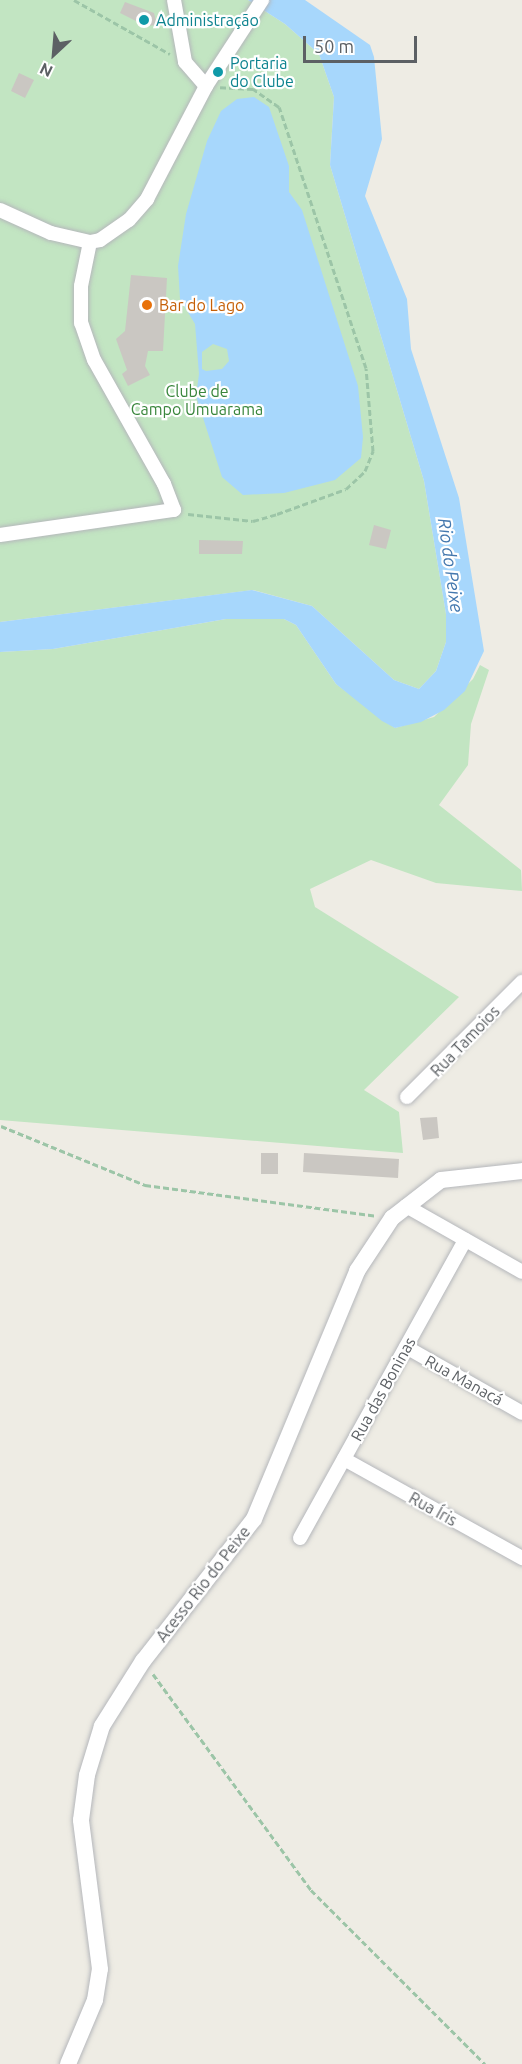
<!DOCTYPE html>
<meta charset="utf-8">
<style>
body{margin:0}
#map{position:relative;width:522px;height:2064px;overflow:hidden;background:#eeece4;font-family:Ubuntu,sans-serif}
div>[style]{position:absolute}
[style*='--x']{left:calc(var(--x)*1px);top:calc(var(--y)*1px);width:calc(var(--w)*1px);rotate:calc(var(--a)*1deg)}
.green>*{inset:0;background:#c2e5c2}
.water>*{inset:0;background:#a7d7fc}
.building>*{inset:0;background:#cac7c2}
.path>*{height:3px;margin-top:-1.5px;transform-origin:0;background:repeating-linear-gradient(90deg,#9cc5a7 0 6px,transparent 0 9px)}
.roads{filter:drop-shadow(0 0 2px #b5b7bb) drop-shadow(0 0 2px #b5b7bb)}
.minor>*{height:14px;margin:-7px;padding:0 7px;transform-origin:7px;border-radius:7px;background:#fff}
.tertiary>*{height:16px;margin:-8px;padding:0 8px;transform-origin:8px;border-radius:8px;background:#fff}
.dots>*{width:16px;height:16px;translate:-50% -50%;box-sizing:border-box;border:3px solid #fff;border-radius:50%}
span{translate:-50% -50%;white-space:nowrap;text-align:center;line-height:1.15;-webkit-text-stroke:4.5px #fff;paint-order:stroke}
.culture-label{font-size:16px;color:#0d838f}
.left{translate:0 -50%;text-align:left}
.food-label{font-size:16px;color:#c56008}
.park-label{font-size:16px;color:#39863c}
.street-label{font-size:16px;color:#5c6064}
.water-label{font-size:18px;color:#4478ae;font-style:italic}
.north{position:absolute;left:24px;top:24px;width:60px;height:60px;-webkit-text-stroke:4px #fff;paint-order:stroke;rotate:206deg;font-size:16px;font-weight:700;line-height:24px;text-align:center;color:#5c6064}
.north::after{content:'';display:block;margin:auto;width:21px;height:27px;background:#5c6064;clip-path:polygon(50% 0,100% 100%,50% 72%,0 100%)}
.scale{position:absolute;left:303px;top:36px;width:114px;height:27px;box-sizing:border-box;border:3px solid #5c6064;border-top:0;padding-left:8px;font-size:18px;line-height:21px;white-space:nowrap;color:#5c6064;-webkit-text-stroke:4px #fff;paint-order:stroke}
</style>
<div id="map">
<div class="green">
<i style="clip-path:polygon(0 0,248px 0,285px 24px,319px 54px,334px 97px,330px 165px,424px 481px,446px 614px,446px 642px,436px 671px,419px 689px,394px 680px,312px 606px,253px 590px,0 622px)"></i>
<i style="clip-path:polygon(226px 619px,284px 619px,296px 625px,336px 684px,395px 728px,434px 717px,473px 679px,480px 665px,489px 670px,471px 724px,468px 765px,439px 805px,521px 870px,522px 891px,436px 883px,371px 860px,310px 889px,315px 907px,459px 997px,364px 1090px,399px 1112px,403px 1153px,0 1120px,0 652px,53px 649px)"></i>
</div>
<div class="water">
<i style="clip-path:polygon(248px 0,305px 0,370px 45px,374px 57px,382px 139px,365px 196px,407px 299px,411px 349px,459px 498px,484px 651px,465px 691px,444px 710px,421px 722px,395px 728px,382px 721px,336px 684px,296px 625px,284px 619px,226px 619px,53px 649px,0 652px,0 622px,252px 590px,312px 606px,394px 680px,419px 689px,436px 671px,446px 642px,446px 614px,424px 481px,330px 165px,334px 97px,319px 54px,285px 24px)"></i>
<i style="clip-path:polygon(evenodd,254px 97px,269px 107px,289px 166px,289px 192px,302px 210px,358px 386px,363px 437px,361px 458px,335px 480px,284px 493px,243px 495px,222px 477px,196px 396px,199px 374px,195px 324px,180px 299px,178px 266px,186px 214px,207px 141px,221px 111px,237px 99px,254px 97px,213px 344px,227px 349px,229px 361px,222px 369px,206px 371px,202px 369px,202px 352px,213px 344px)"></i>
</div>
<div class="building">
<i style="clip-path:polygon(125px 2px,154px 13px,157px 25px,146px 26px,120px 13px)"></i>
<i style="clip-path:polygon(19px 73px,34px 80px,25px 98px,11px 91px)"></i>
<i style="clip-path:polygon(131px 275px,167px 278px,163px 351px,148px 351px,145px 366px,150px 375px,128px 386px,122px 374px,127px 370px,116px 339px,125px 331px)"></i>
<i style="clip-path:polygon(374px 525px,391px 530px,386px 549px,369px 545px)"></i>
<i style="clip-path:polygon(199px 540px,243px 541px,242px 554px,199px 554px)"></i>
<i style="clip-path:polygon(437px 1117px,439px 1138px,423px 1140px,420px 1118px)"></i>
<i style="clip-path:polygon(261px 1153px,278px 1153px,278px 1174px,261px 1174px)"></i>
<i style="clip-path:polygon(304px 1153px,399px 1159px,398px 1178px,303px 1172px)"></i>
</div>
<div class="path">
<i style="--x:74;--y:0;--w:110;--a:29.4"></i>
<i style="--x:188;--y:514;--w:65;--a:6.1"></i>
<i style="--x:253;--y:521;--w:25;--a:-16"></i>
<i style="--x:277;--y:514;--w:73;--a:-19.9"></i>
<i style="--x:346;--y:489;--w:26;--a:-43"></i>
<i style="--x:365;--y:471;--w:22;--a:-68"></i>
<i style="--x:373;--y:451;--w:83;--a:-94.8"></i>
<i style="--x:366;--y:368;--w:275;--a:-108.4"></i>
<i style="--x:279;--y:107;--w:32;--a:-145"></i>
<i style="--x:253;--y:89;--w:33;--a:-177"></i>
<i style="--x:1;--y:1126;--w:156;--a:22.3"></i>
<i style="--x:145;--y:1185;--w:233;--a:7.6"></i>
<i style="--x:153;--y:1674;--w:268;--a:53.8"></i>
<i style="--x:311;--y:1890;--w:246;--a:45"></i>
</div>
<div class="roads">
<div class="minor">
<i style="--x:174;--y:0;--w:63;--a:79.9"></i>
<i style="--x:185;--y:62;--w:32;--a:49"></i>
<i style="--x:0;--y:210;--w:56;--a:24.3"></i>
<i style="--x:51;--y:233;--w:40;--a:13"></i>
<i style="--x:90;--y:242;--w:10;--a:-11"></i>
<i style="--x:100;--y:240;--w:35;--a:-35"></i>
<i style="--x:129;--y:220;--w:28;--a:-49"></i>
<i style="--x:147;--y:199;--w:127;--a:-62.4"></i>
<i style="--x:206;--y:86;--w:103;--a:-56.9"></i>
<i style="--x:0;--y:535;--w:176;--a:-8.2"></i>
<i style="--x:174;--y:510;--w:28;--a:-111"></i>
<i style="--x:164;--y:484;--w:142;--a:-119.4"></i>
<i style="--x:94;--y:360;--w:39;--a:-109"></i>
<i style="--x:81;--y:323;--w:37;--a:-90"></i>
<i style="--x:81;--y:286;--w:45;--a:-78.4"></i>
<i style="--x:407;--y:1097;--w:163;--a:-45"></i>
<i style="--x:406;--y:1206;--w:133;--a:29.6"></i>
<i style="--x:406;--y:1347;--w:133;--a:29.6"></i>
<i style="--x:344;--y:1459;--w:204;--a:29.1"></i>
<i style="--x:300;--y:1538;--w:341;--a:-61"></i>
</div>
<div class="tertiary">
<i style="--x:68;--y:2064;--w:69;--a:-67.1"></i>
<i style="--x:95;--y:2000;--w:31;--a:-81"></i>
<i style="--x:100;--y:1969;--w:150;--a:-97.3"></i>
<i style="--x:81;--y:1820;--w:45;--a:-82.4"></i>
<i style="--x:87;--y:1775;--w:51;--a:-73"></i>
<i style="--x:102;--y:1726;--w:77;--a:-57.8"></i>
<i style="--x:143;--y:1661;--w:180;--a:-52"></i>
<i style="--x:254;--y:1519;--w:269;--a:-67.4"></i>
<i style="--x:357;--y:1271;--w:64;--a:-56.6"></i>
<i style="--x:392;--y:1218;--w:62;--a:-37.8"></i>
<i style="--x:441;--y:1180;--w:81;--a:-6.3"></i>
</div>
</div>
<div class="dots">
<i style="left:144px;top:20px;background:#0f9aa8"></i>
<i style="left:218px;top:72px;background:#0f9aa8"></i>
<i style="left:147px;top:305px;background:#e8710a"></i>
</div>
<div class="culture-label">
<span class="left" style="left:156px;top:20px">Administração</span>
<span class="left" style="left:230px;top:72px">Portaria<br>do Clube</span>
</div>
<div class="food-label">
<span class="left" style="left:159px;top:305px">Bar do Lago</span>
</div>
<div class="park-label">
<span style="left:197px;top:400px">Clube de<br>Campo Umuarama</span>
</div>
<div class="street-label">
<span style="left:465px;top:1041px;rotate:-46deg">Rua Tamoios</span>
<span style="left:464px;top:1380px;rotate:29deg">Rua Manacá</span>
<span style="left:383px;top:1389px;rotate:-61deg">Rua das Boninas</span>
<span style="left:433px;top:1509px;rotate:29deg">Rua Íris</span>
<span style="left:203px;top:1584px;rotate:-52deg">Acesso Rio do Peixe</span>
</div>
<div class="water-label">
<span style="left:451px;top:565px;rotate:82deg">Rio do Peixe</span>
</div>
<div class="north">N</div>
<div class="scale">50 m</div>
</div>
